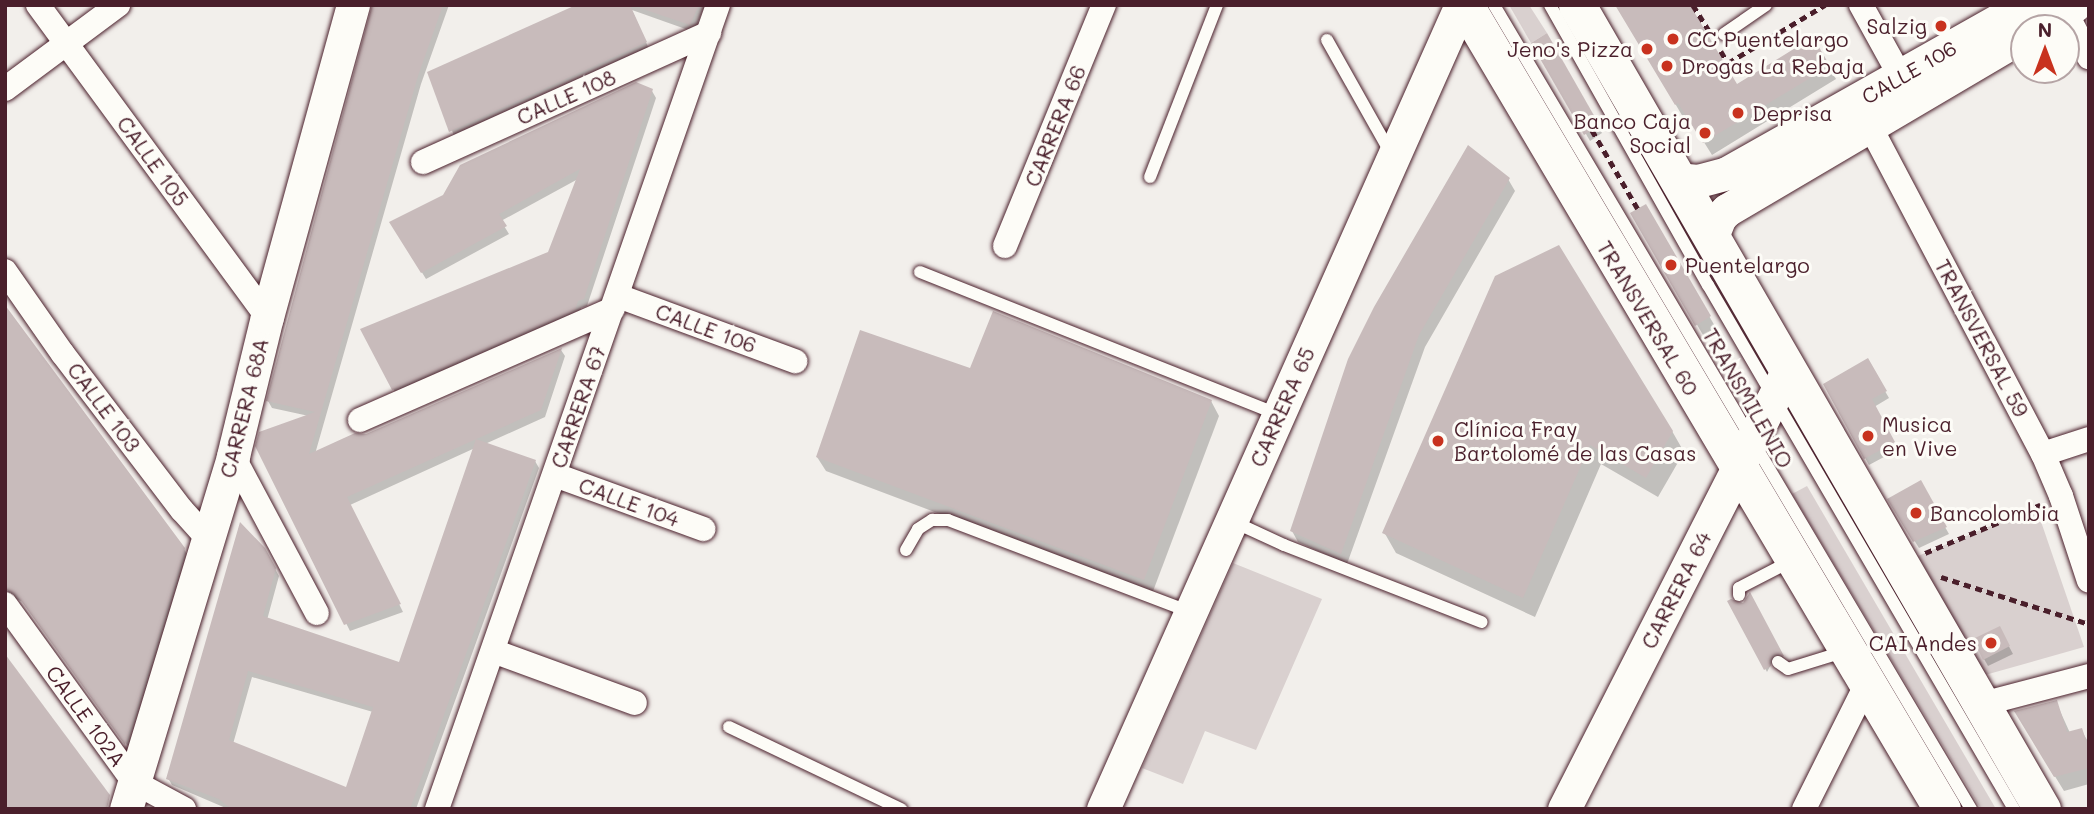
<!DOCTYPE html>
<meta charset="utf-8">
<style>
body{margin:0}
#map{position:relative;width:2094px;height:814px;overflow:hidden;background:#f2efeb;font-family:Mali,sans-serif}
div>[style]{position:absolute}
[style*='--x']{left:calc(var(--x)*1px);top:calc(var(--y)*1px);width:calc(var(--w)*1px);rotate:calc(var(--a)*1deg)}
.green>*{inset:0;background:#d9d0cf}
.shadow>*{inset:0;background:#0003}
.building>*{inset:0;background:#c8bbbb}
.path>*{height:4.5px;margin-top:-2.25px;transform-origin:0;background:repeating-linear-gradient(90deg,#4a1f2b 0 7px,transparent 0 12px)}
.roads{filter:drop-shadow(0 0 2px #4a1f2b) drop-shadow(0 0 2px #4a1f2b)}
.lane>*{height:12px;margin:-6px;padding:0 6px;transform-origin:6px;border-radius:6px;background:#fdfcf7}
.street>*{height:24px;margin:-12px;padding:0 12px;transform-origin:12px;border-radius:12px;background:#fdfcf7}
.secondary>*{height:33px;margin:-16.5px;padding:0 16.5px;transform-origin:16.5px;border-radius:16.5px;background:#fdfcf7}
.primary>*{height:37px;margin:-18.5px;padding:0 18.5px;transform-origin:18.5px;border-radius:18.5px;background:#fdfcf7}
.dots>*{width:19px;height:19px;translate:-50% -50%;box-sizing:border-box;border:4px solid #fdfcf7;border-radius:50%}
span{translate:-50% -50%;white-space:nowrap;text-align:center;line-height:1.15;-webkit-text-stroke:6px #fdfcf7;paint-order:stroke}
.poi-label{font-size:21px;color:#4a1f2b}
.right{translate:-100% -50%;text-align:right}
.left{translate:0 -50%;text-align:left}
.street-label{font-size:21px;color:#4a1f2b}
.frame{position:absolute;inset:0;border:7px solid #4a1f2b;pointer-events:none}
.north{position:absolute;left:2010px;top:14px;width:70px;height:70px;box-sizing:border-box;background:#fdfcf7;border:2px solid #b5a4a5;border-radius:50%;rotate:0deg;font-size:19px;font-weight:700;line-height:28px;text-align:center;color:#4a1f2b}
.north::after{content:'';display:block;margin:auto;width:24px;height:32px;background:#c8321e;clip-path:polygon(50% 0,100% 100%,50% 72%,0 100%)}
</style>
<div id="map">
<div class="green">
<i style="clip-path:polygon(1509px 5px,1529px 5px,1547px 33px,1531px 43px)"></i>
<i style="clip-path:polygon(1807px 486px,1996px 809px,1981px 809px,1792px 494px)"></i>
<i style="clip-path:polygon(2036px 507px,2084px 647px,1985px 675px,1918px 556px)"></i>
<i style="clip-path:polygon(1233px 563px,1322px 599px,1256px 750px,1205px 731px,1183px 784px,1142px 768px)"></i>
</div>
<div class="shadow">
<i style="clip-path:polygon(evenodd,373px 5px,449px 5px,421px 84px,315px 454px,366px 435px,561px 350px,565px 356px,545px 417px,485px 444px,535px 461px,539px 468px,416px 809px,228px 809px,172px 785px,168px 778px,264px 549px,279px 576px,267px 620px,400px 664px,475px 448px,350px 505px,403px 612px,350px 631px,257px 446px,309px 416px,272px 408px,268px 401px,373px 5px,252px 677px,373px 712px,347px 790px,233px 744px,252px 677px)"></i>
<i style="clip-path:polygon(580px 5px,705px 5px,694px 32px,632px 10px,649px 49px,455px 138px,429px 73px)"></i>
<i style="clip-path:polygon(1617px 5px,1737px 86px,1812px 40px,1836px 79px,1712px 155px,1687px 115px,1683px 117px)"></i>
<i style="clip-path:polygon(1547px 36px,1602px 133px,1590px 141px,1534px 43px)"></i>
<i style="clip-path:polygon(652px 91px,656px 98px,587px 306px,581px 308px,578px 317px,397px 396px,362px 330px,550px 254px,578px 179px,501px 221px,509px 234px,426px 279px,391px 222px)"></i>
<i style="clip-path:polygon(1508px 179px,1515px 191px,1425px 347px,1347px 564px,1298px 542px,1292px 531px)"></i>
<i style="clip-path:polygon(1646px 206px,1716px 328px,1703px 335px,1633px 214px)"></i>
<i style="clip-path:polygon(1496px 277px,1672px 431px,1684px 452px,1658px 497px,1601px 464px,1535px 617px,1396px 553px,1384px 532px)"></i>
<i style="clip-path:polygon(1867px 360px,1889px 398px,1874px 407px,1897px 450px,1869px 465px,1825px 385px)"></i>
<i style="clip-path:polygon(971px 370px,1211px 401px,1219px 416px,1152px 594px,826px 471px,817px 457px)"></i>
<i style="clip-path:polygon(1920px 483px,1949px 534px,1919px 548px,1889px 500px)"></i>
<i style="clip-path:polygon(184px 549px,188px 556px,130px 749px,23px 602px,12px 597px,5px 587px)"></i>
<i style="clip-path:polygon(1750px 595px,1784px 658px,1775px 657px,1767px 672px,1730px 602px,1743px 605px)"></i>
<i style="clip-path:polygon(1999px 628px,2013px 654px,1988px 666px,1984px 659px)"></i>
<i style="clip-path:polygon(2056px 702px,2070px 733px,2081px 730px,2089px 743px,2089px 784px,2064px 791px,2024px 726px)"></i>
</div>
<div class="building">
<i style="clip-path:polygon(372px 5px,443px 5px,418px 76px,309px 454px,355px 433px,366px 434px,562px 348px,541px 410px,347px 497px,401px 604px,344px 625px,255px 446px,259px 432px,315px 412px,266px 401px)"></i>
<i style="clip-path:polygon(576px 5px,630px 5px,647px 42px,449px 132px,427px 72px)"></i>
<i style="clip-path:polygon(641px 5px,699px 5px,690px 25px,640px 8px)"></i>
<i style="clip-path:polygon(1615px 5px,1690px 5px,1737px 84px,1813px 37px,1830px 66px,1703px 143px,1678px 103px,1675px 105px)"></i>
<i style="clip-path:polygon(1547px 33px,1600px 126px,1584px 135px,1531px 43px)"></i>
<i style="clip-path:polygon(636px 82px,653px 89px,584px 299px,578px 301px,575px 310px,392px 390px,360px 329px,548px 252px,580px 169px,499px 214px,507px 226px,421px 273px,389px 222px,443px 195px,460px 165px)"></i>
<i style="clip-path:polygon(1468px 145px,1510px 178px,1419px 335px,1341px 554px,1290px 531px,1348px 359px,1374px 307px)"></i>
<i style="clip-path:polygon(1646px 204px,1711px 316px,1695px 326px,1630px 213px)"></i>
<i style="clip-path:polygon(1559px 245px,1673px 431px,1646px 478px,1590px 445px,1523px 598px,1382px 533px,1495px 276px)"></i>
<i style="clip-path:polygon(5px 305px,185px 548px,125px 745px,17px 595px,5px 588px)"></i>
<i style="clip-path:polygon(993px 311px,1212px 400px,1144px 580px,816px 457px,860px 330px,970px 368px)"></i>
<i style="clip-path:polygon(1868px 358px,1887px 391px,1872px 399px,1895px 442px,1864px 459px,1823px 384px)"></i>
<i style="clip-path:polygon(evenodd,476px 439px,536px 460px,410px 809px,231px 809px,219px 799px,166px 779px,240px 522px,265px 548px,276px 568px,263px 616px,399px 662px,476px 439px,248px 671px,373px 707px,346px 787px,229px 740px,248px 671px)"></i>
<i style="clip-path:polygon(1921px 480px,1947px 527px,1913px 542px,1887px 499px)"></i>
<i style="clip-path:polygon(1750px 592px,1784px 656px,1774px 654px,1769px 661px,1771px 666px,1764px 670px,1727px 601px,1731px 599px,1743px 603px)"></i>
<i style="clip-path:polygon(2000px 626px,2010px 646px,1983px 660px,1973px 639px)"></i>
<i style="clip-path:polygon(5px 654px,110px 795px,107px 809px,5px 809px)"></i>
<i style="clip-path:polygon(2057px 700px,2067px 732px,2082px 728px,2089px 749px,2089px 768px,2054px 777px,2014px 711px)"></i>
</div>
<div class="path">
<i style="--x:1693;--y:5;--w:31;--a:58"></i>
<i style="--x:1721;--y:51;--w:14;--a:60"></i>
<i style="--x:1728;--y:63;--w:113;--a:-30.9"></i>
<i style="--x:1592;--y:130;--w:91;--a:59.8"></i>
<i style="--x:1925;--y:553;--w:125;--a:-22.7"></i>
<i style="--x:1941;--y:577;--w:155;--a:17.6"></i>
</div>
<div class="roads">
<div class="lane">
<i style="--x:1494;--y:5;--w:935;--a:59.32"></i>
<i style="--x:1550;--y:5;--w:322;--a:60.6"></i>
<i style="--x:1708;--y:285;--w:607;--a:59.72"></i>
<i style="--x:1724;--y:34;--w:51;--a:-34.6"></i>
<i style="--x:1327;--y:40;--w:129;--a:60.6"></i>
<i style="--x:1150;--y:177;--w:185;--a:-68.7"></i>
<i style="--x:920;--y:272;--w:386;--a:21.7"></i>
<i style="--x:1232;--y:521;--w:57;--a:24.8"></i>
<i style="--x:1284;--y:545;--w:212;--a:21.3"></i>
<i style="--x:906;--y:550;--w:24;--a:-60"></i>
<i style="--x:918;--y:529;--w:17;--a:-33"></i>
<i style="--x:932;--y:520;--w:16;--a:0"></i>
<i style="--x:948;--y:520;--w:259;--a:20.8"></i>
<i style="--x:1739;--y:595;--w:7;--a:-90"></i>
<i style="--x:1739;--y:588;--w:59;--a:-27.4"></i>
<i style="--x:1778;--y:662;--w:12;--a:35"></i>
<i style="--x:1788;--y:669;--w:61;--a:-17.2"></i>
<i style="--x:729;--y:727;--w:191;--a:25.5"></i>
</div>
<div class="street">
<i style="--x:38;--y:5;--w:387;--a:53.7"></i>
<i style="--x:1861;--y:5;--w:97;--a:61.1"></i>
<i style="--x:2062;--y:5;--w:59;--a:62.6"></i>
<i style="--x:5;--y:89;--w:141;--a:-36.6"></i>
<i style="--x:1863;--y:113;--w:386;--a:62.2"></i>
<i style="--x:2043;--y:454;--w:46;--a:66.8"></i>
<i style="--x:2061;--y:496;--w:89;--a:71.8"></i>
<i style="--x:423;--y:162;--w:314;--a:-24.3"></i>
<i style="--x:1005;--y:246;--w:261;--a:-67.7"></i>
<i style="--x:5;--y:271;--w:101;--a:55.1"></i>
<i style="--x:63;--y:354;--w:196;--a:52.7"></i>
<i style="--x:182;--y:510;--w:39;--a:48"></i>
<i style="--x:618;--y:296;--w:189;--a:20.2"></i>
<i style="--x:360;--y:420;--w:276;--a:-23.7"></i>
<i style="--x:2043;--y:454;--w:48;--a:-18.1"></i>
<i style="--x:233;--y:456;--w:178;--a:61.9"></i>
<i style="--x:555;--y:475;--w:158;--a:20"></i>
<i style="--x:5;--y:604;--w:220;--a:54.1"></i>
<i style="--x:134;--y:782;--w:57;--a:28.4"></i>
<i style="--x:493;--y:651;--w:151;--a:20.1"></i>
<i style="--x:1982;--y:704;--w:111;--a:-14.7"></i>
<i style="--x:437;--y:809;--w:852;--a:-70.74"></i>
<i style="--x:1804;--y:809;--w:141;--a:-63.4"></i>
</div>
<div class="secondary">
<i style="--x:2036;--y:28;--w:45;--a:-30.5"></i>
<i style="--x:1676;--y:179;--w:22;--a:5"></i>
<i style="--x:1698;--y:181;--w:30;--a:-15"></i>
<i style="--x:1727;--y:173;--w:342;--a:-29.4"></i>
<i style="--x:1711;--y:239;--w:24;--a:-68"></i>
<i style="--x:1720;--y:217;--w:10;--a:-45"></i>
<i style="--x:1727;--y:210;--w:345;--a:-30.5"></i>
<i style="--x:126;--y:809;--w:369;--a:-73.1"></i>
<i style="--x:233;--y:456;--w:143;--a:-76.3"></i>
<i style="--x:267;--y:317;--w:324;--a:-74.6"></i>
<i style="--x:1103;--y:809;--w:880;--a:-66"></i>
<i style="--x:1564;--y:809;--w:493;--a:-63"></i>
</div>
<div class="primary">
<i style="--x:1465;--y:5;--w:935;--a:59.32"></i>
<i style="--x:1577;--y:5;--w:929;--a:59.96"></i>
</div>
</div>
<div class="dots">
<i style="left:1941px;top:26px;background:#c8321e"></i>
<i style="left:1673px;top:39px;background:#c8321e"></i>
<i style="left:1647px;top:49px;background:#c8321e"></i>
<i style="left:1667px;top:66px;background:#c8321e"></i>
<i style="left:1738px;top:113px;background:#c8321e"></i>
<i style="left:1705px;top:133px;background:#c8321e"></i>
<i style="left:1671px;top:265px;background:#c8321e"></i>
<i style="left:1868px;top:436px;background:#c8321e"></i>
<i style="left:1438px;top:441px;background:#c8321e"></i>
<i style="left:1916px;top:513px;background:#c8321e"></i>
<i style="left:1991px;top:643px;background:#c8321e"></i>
</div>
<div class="poi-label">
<span class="right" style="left:1927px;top:26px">Salzig</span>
<span class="left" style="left:1687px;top:39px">CC Puentelargo</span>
<span class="right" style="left:1633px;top:49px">Jeno's Pizza</span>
<span class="left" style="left:1681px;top:66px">Drogas La Rebaja</span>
<span class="left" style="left:1752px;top:113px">Deprisa</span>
<span class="right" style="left:1691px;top:133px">Banco Caja<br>Social</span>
<span class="left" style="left:1685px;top:265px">Puentelargo</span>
<span class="left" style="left:1882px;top:436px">Musica<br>en Vive</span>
<span class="left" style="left:1454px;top:441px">Clínica Fray<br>Bartolomé de las Casas</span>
<span class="left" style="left:1930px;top:513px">Bancolombia</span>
<span class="right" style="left:1977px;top:643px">CAI Andes</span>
</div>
<div class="street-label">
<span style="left:1909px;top:72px;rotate:-30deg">CALLE 106</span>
<span style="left:566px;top:97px;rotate:-24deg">CALLE 108</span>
<span style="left:1055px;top:126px;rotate:-68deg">CARRERA 66</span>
<span style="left:153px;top:161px;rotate:54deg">CALLE 105</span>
<span style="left:1648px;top:318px;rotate:59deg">TRANSVERSAL 60</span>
<span style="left:706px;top:328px;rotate:20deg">CALLE 106</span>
<span style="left:1982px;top:338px;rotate:62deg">TRANSVERSAL 59</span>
<span style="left:1748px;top:398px;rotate:60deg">TRANSMILENIO</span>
<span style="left:104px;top:407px;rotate:53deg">CALLE 103</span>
<span style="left:578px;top:407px;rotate:-71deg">CARRERA 67</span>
<span style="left:1282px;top:407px;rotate:-66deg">CARRERA 65</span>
<span style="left:244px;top:408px;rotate:-76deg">CARRERA 68A</span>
<span style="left:629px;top:502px;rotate:20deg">CALLE 104</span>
<span style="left:1676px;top:590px;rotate:-63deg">CARRERA 64</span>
<span style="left:86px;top:716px;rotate:54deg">CALLE 102A</span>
</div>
<div class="frame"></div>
<div class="north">N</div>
</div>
